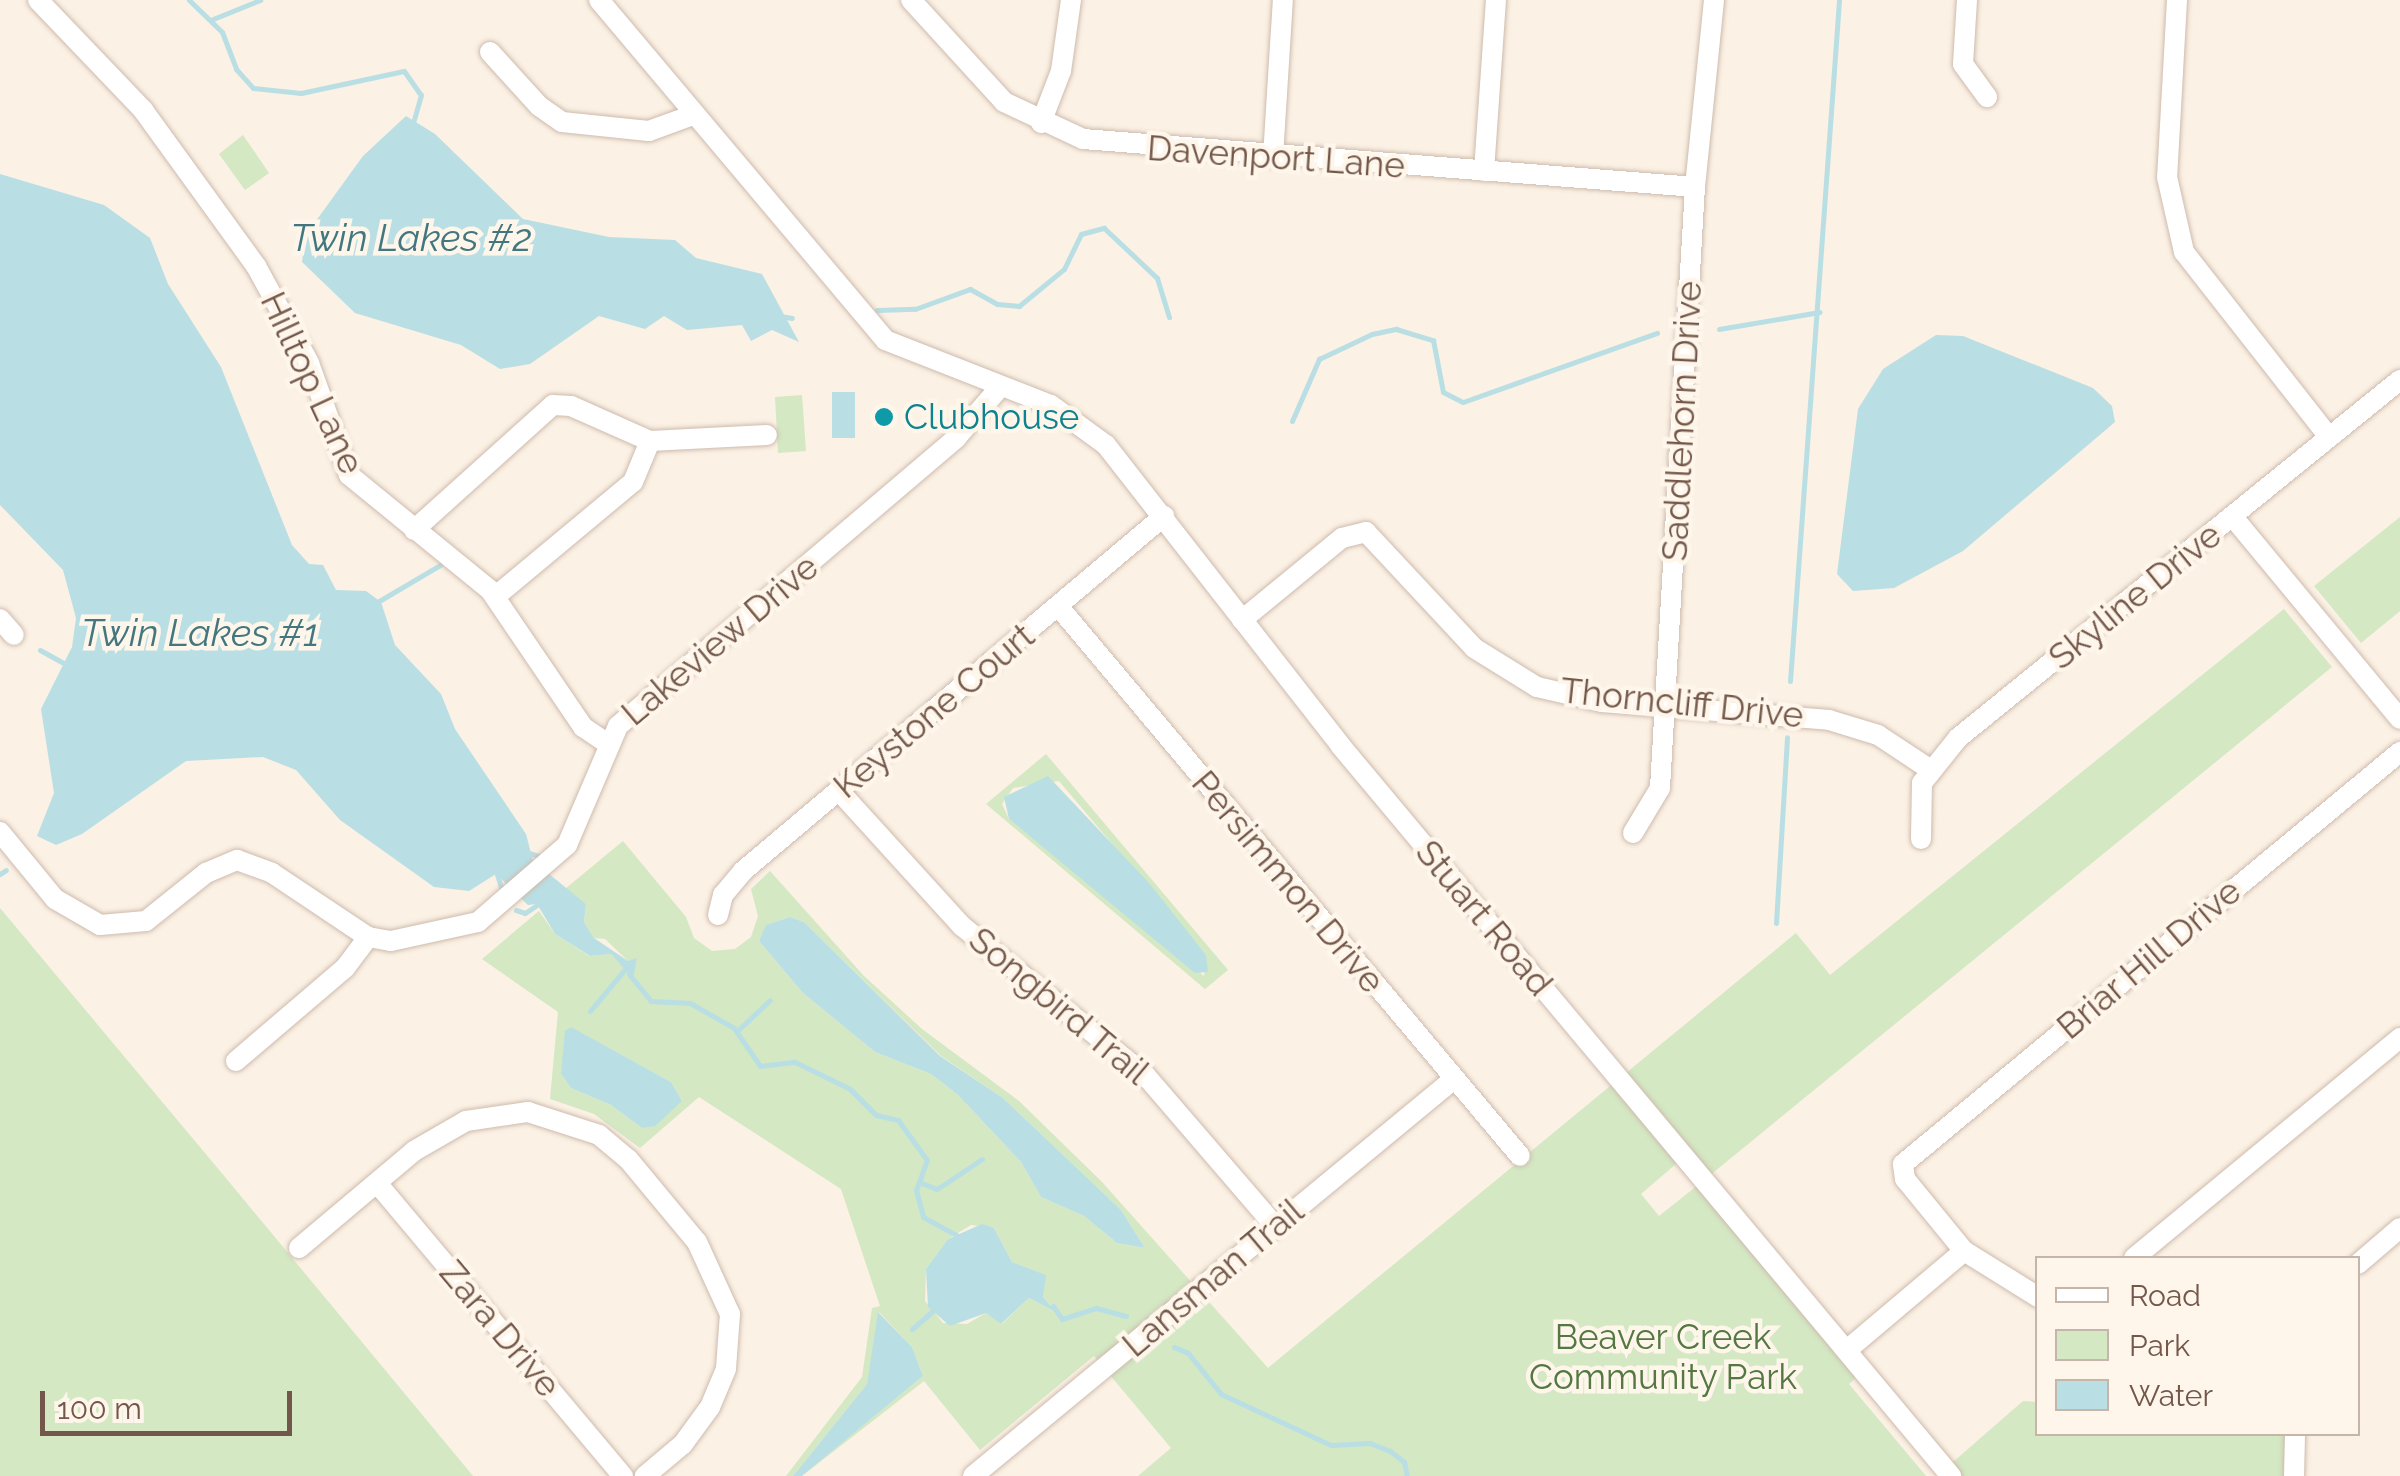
<!DOCTYPE html>
<style>
body{margin:0}
#map{position:relative;width:2400px;height:1476px;overflow:hidden;background:#fbf1e4;font-family:Raleway,sans-serif}
div>[style]{position:absolute}
[style*='--x']{left:calc(var(--x)*1px);top:calc(var(--y)*1px);width:calc(var(--w)*1px);rotate:calc(var(--a)*1deg)}
.green>*{inset:0;background:#d3e8c3}
.water>*{inset:0;background:#b9dfe4}
.stream>*{height:5px;margin:-2.5px;padding:0 2.5px;transform-origin:2.5px;border-radius:2.5px;background:#b9dfe4}
.roads{filter:drop-shadow(0 0 2px #cebbae) drop-shadow(0 0 2px #cebbae)}
.minor>*{height:20px;margin:-10px;padding:0 10px;transform-origin:10px;border-radius:10px;background:#fff}
.dots>*{width:28px;height:28px;translate:-50% -50%;box-sizing:border-box;border:5px solid #fef6ea;border-radius:50%}
span{translate:-50% -50%;white-space:nowrap;text-align:center;line-height:1.15;-webkit-text-stroke:9px #fef6ea;paint-order:stroke}
.street-label{font-size:35px;color:#73574a}
.culture-label{font-size:35px;color:#0d838f}
.left{translate:0 -50%;text-align:left}
.park-label{font-size:35px;color:#547842}
.water-label{font-size:38px;color:#42777f;font-style:italic}
.legend{position:absolute;left:2035px;top:1256px;width:325px;height:180px;box-sizing:border-box;background:#fef6ea;border:2px solid #c6b6aa;margin:0;padding:12px 18px;list-style:none;font-size:30px;color:#73574a}
.legend li{display:flex;align-items:center;gap:20px;height:50px}
.legend b{width:50px;border:2px solid #c6b6aa}
.scale{position:absolute;left:40px;top:1391px;width:252px;height:45px;box-sizing:border-box;border:5px solid #73574a;border-top:0;padding-left:12px;font-size:30px;line-height:35px;white-space:nowrap;color:#73574a;-webkit-text-stroke:8px #fef6ea;paint-order:stroke}
</style>
<div id="map">
<div class="green">
<i style="clip-path:polygon(243px 135px,269px 173px,245px 190px,219px 154px)"></i>
<i style="clip-path:polygon(802px 395px,806px 451px,778px 453px,775px 397px)"></i>
<i style="clip-path:polygon(2400px 517px,2400px 611px,2361px 643px,2314px 586px)"></i>
<i style="clip-path:polygon(evenodd,2284px 609px,2332px 667px,1704px 1180px,1864px 1371px,1849px 1384px,1926px 1476px,1138px 1476px,1171px 1448px,1094px 1356px,980px 1450px,924px 1381px,802px 1476px,923px 1376px,912px 1347px,879px 1312px,867px 1384px,793px 1476px,786px 1476px,862px 1377px,872px 1308px,880px 1306px,841px 1189px,699px 1097px,640px 1148px,594px 1114px,550px 1099px,558px 1012px,482px 959px,539px 911px,555px 934px,589px 956px,611px 954px,632px 977px,637px 959px,628px 961px,605px 939px,594px 938px,584px 922px,586px 904px,565px 889px,623px 841px,686px 917px,694px 938px,712px 951px,735px 949px,751px 937px,758px 916px,751px 889px,770px 871px,864px 976px,922px 1029px,1019px 1101px,1102px 1182px,1268px 1368px,1796px 933px,1830px 975px,2284px 609px,790px 917px,804px 922px,941px 1056px,1003px 1098px,1121px 1210px,1145px 1248px,1117px 1243px,1084px 1216px,1041px 1197px,1021px 1162px,957px 1094px,931px 1074px,875px 1052px,803px 993px,759px 941px,767px 925px,790px 917px,2284px 609px,570px 1027px,671px 1082px,682px 1101px,642px 1128px,611px 1105px,571px 1088px,561px 1074px,570px 1027px,2284px 609px,1684px 1157px,1703px 1181px,1659px 1216px,1641px 1194px,1684px 1157px,2284px 609px,971px 1225px,994px 1228px,1012px 1262px,1045px 1275px,1043px 1297px,1056px 1312px,1029px 1298px,1002px 1324px,986px 1313px,967px 1324px,943px 1323px,925px 1301px,926px 1269px,948px 1239px,971px 1225px)"></i>
<i style="clip-path:polygon(evenodd,1046px 754px,1228px 970px,1205px 989px,986px 804px,1046px 754px,1059px 781px,1206px 955px,1204px 976px,1009px 819px,1002px 804px,1013px 788px,1059px 781px)"></i>
<i style="clip-path:polygon(0 908px,225px 1177px,473px 1476px,0 1476px)"></i>
<i style="clip-path:polygon(2023px 1401px,2037px 1402px,2038px 1434px,2295px 1434px,2294px 1476px,1951px 1476px,1945px 1469px)"></i>
</div>
<div class="water">
<i style="clip-path:polygon(406px 116px,435px 134px,523px 219px,609px 237px,675px 240px,696px 258px,762px 274px,799px 342px,772px 330px,751px 341px,742px 325px,687px 330px,664px 316px,645px 329px,599px 316px,530px 364px,500px 369px,461px 345px,355px 313px,302px 262px,305px 236px,363px 156px)"></i>
<i style="clip-path:polygon(0 174px,104px 205px,150px 238px,168px 284px,221px 367px,292px 545px,309px 564px,323px 565px,336px 590px,366px 591px,381px 602px,395px 645px,441px 694px,455px 729px,526px 834px,533px 861px,586px 904px,584px 922px,594px 938px,628px 961px,637px 958px,633px 979px,611px 954px,590px 956px,555px 934px,537px 904px,528px 905px,496px 874px,469px 891px,434px 887px,340px 820px,296px 770px,263px 757px,186px 761px,82px 834px,56px 845px,37px 836px,54px 793px,41px 709px,72px 647px,76px 618px,63px 570px,0 505px)"></i>
<i style="clip-path:polygon(1936px 335px,1963px 336px,2093px 388px,2112px 406px,2115px 422px,1963px 551px,1894px 588px,1853px 591px,1837px 574px,1858px 409px,1883px 369px)"></i>
<i style="clip-path:polygon(832px 392px,855px 392px,855px 438px,832px 438px)"></i>
<i style="clip-path:polygon(1048px 776px,1149px 883px,1206px 955px,1208px 972px,1195px 973px,1009px 819px,1004px 797px)"></i>
<i style="clip-path:polygon(790px 917px,804px 922px,940px 1056px,1003px 1098px,1121px 1210px,1145px 1248px,1117px 1243px,1084px 1216px,1041px 1197px,1021px 1162px,957px 1094px,931px 1074px,875px 1052px,803px 993px,759px 941px,766px 925px)"></i>
<i style="clip-path:polygon(571px 1027px,671px 1082px,682px 1101px,655px 1126px,642px 1128px,611px 1105px,571px 1088px,561px 1074px,565px 1031px)"></i>
<i style="clip-path:polygon(982px 1224px,994px 1228px,1012px 1262px,1046px 1275px,1043px 1297px,1056px 1312px,1029px 1298px,1001px 1324px,986px 1313px,950px 1326px,928px 1307px,926px 1269px,948px 1239px)"></i>
<i style="clip-path:polygon(878px 1312px,912px 1347px,923px 1376px,802px 1476px,793px 1476px,867px 1384px)"></i>
</div>
<div class="stream">
<i style="--x:189;--y:0;--w:46;--a:44.1"></i>
<i style="--x:222;--y:32;--w:40;--a:69"></i>
<i style="--x:236;--y:69;--w:25;--a:48"></i>
<i style="--x:253;--y:88;--w:48;--a:5.9"></i>
<i style="--x:301;--y:93;--w:105;--a:-12.1"></i>
<i style="--x:404;--y:71;--w:29;--a:55"></i>
<i style="--x:421;--y:95;--w:29;--a:106"></i>
<i style="--x:213;--y:19;--w:51;--a:-22"></i>
<i style="--x:877;--y:310;--w:38;--a:-2"></i>
<i style="--x:915;--y:309;--w:59;--a:-20"></i>
<i style="--x:970;--y:289;--w:31;--a:29"></i>
<i style="--x:997;--y:304;--w:22;--a:5"></i>
<i style="--x:1019;--y:306;--w:58;--a:-39.4"></i>
<i style="--x:1064;--y:269;--w:39;--a:-64"></i>
<i style="--x:1081;--y:234;--w:24;--a:-15"></i>
<i style="--x:1104;--y:228;--w:73;--a:43.3"></i>
<i style="--x:1157;--y:278;--w:41;--a:72.9"></i>
<i style="--x:775;--y:315;--w:17;--a:10"></i>
<i style="--x:1719;--y:329;--w:102;--a:-9.6"></i>
<i style="--x:1292;--y:421;--w:68;--a:-66.5"></i>
<i style="--x:1319;--y:359;--w:59;--a:-25.3"></i>
<i style="--x:1372;--y:334;--w:25;--a:-12"></i>
<i style="--x:1396;--y:329;--w:39;--a:17"></i>
<i style="--x:1433;--y:340;--w:53;--a:79.1"></i>
<i style="--x:1443;--y:392;--w:22;--a:27"></i>
<i style="--x:1463;--y:402;--w:206;--a:-19.6"></i>
<i style="--x:374;--y:604;--w:77;--a:-30.6"></i>
<i style="--x:40;--y:650;--w:31;--a:29"></i>
<i style="--x:1790;--y:681;--w:683;--a:-85.88"></i>
<i style="--x:523;--y:851;--w:20;--a:18"></i>
<i style="--x:496;--y:871;--w:21;--a:73"></i>
<i style="--x:0;--y:874;--w:7;--a:-34"></i>
<i style="--x:516;--y:910;--w:9;--a:18"></i>
<i style="--x:525;--y:913;--w:22;--a:-34"></i>
<i style="--x:1776;--y:923;--w:186;--a:-86.6"></i>
<i style="--x:629;--y:974;--w:35;--a:51"></i>
<i style="--x:651;--y:1001;--w:39;--a:3"></i>
<i style="--x:690;--y:1003;--w:51;--a:29.6"></i>
<i style="--x:734;--y:1028;--w:46;--a:55.6"></i>
<i style="--x:760;--y:1066;--w:35;--a:-7"></i>
<i style="--x:795;--y:1062;--w:61;--a:26.1"></i>
<i style="--x:850;--y:1089;--w:37;--a:45"></i>
<i style="--x:876;--y:1115;--w:23;--a:13"></i>
<i style="--x:898;--y:1120;--w:49;--a:54.1"></i>
<i style="--x:927;--y:1160;--w:32;--a:110"></i>
<i style="--x:916;--y:1190;--w:28;--a:75"></i>
<i style="--x:923;--y:1217;--w:44;--a:28.3"></i>
<i style="--x:590;--y:1011;--w:56;--a:-50.1"></i>
<i style="--x:737;--y:1031;--w:45;--a:-43.2"></i>
<i style="--x:919;--y:1182;--w:19;--a:21"></i>
<i style="--x:937;--y:1189;--w:54;--a:-33.7"></i>
<i style="--x:1053;--y:1306;--w:16;--a:55"></i>
<i style="--x:1062;--y:1319;--w:36;--a:-18"></i>
<i style="--x:1096;--y:1308;--w:31;--a:15"></i>
<i style="--x:912;--y:1329;--w:32;--a:-41"></i>
<i style="--x:1174;--y:1347;--w:15;--a:23"></i>
<i style="--x:1188;--y:1353;--w:53;--a:51.2"></i>
<i style="--x:1221;--y:1394;--w:121;--a:24.9"></i>
<i style="--x:1331;--y:1445;--w:39;--a:-3"></i>
<i style="--x:1370;--y:1443;--w:22;--a:22"></i>
<i style="--x:1390;--y:1451;--w:18;--a:38"></i>
<i style="--x:1404;--y:1462;--w:14;--a:78"></i>
</div>
<div class="roads">
<div class="minor">
<i style="--x:38;--y:0;--w:152;--a:46.3"></i>
<i style="--x:143;--y:110;--w:193;--a:54.1"></i>
<i style="--x:256;--y:266;--w:111;--a:61.3"></i>
<i style="--x:309;--y:363;--w:119;--a:70.3"></i>
<i style="--x:349;--y:475;--w:182;--a:39.2"></i>
<i style="--x:490;--y:590;--w:166;--a:55.8"></i>
<i style="--x:583;--y:727;--w:29;--a:34"></i>
<i style="--x:599;--y:0;--w:444;--a:49.9"></i>
<i style="--x:885;--y:340;--w:178;--a:21.4"></i>
<i style="--x:1051;--y:405;--w:68;--a:36"></i>
<i style="--x:1106;--y:445;--w:380;--a:52"></i>
<i style="--x:1340;--y:745;--w:953;--a:50.11"></i>
<i style="--x:911;--y:0;--w:138;--a:47.6"></i>
<i style="--x:1004;--y:102;--w:87;--a:25.1"></i>
<i style="--x:1083;--y:139;--w:614;--a:4.48"></i>
<i style="--x:1967;--y:0;--w:64;--a:93.6"></i>
<i style="--x:1963;--y:64;--w:41;--a:54"></i>
<i style="--x:2177;--y:0;--w:177;--a:93.2"></i>
<i style="--x:2167;--y:177;--w:77;--a:77.2"></i>
<i style="--x:2184;--y:252;--w:235;--a:51.9"></i>
<i style="--x:490;--y:52;--w:73;--a:47.8"></i>
<i style="--x:539;--y:106;--w:28;--a:35"></i>
<i style="--x:562;--y:122;--w:87;--a:5.9"></i>
<i style="--x:649;--y:131;--w:47;--a:-20"></i>
<i style="--x:1041;--y:123;--w:56;--a:-69"></i>
<i style="--x:1061;--y:71;--w:72;--a:-82"></i>
<i style="--x:1273;--y:157;--w:157;--a:-86.4"></i>
<i style="--x:1484;--y:171;--w:171;--a:-86"></i>
<i style="--x:2233;--y:517;--w:262;--a:50.4"></i>
<i style="--x:414;--y:530;--w:187;--a:-42"></i>
<i style="--x:553;--y:405;--w:18;--a:3"></i>
<i style="--x:571;--y:406;--w:86;--a:23.9"></i>
<i style="--x:650;--y:441;--w:117;--a:-2.9"></i>
<i style="--x:496;--y:596;--w:178;--a:-39.8"></i>
<i style="--x:633;--y:482;--w:44;--a:-67.5"></i>
<i style="--x:1058;--y:606;--w:718;--a:49.97"></i>
<i style="--x:0;--y:619;--w:21;--a:49"></i>
<i style="--x:1242;--y:620;--w:129;--a:-39.4"></i>
<i style="--x:1342;--y:538;--w:25;--a:-14"></i>
<i style="--x:1366;--y:532;--w:158;--a:47"></i>
<i style="--x:1474;--y:648;--w:74;--a:31.8"></i>
<i style="--x:1537;--y:687;--w:67;--a:13"></i>
<i style="--x:1602;--y:702;--w:228;--a:4.5"></i>
<i style="--x:1829;--y:720;--w:51;--a:17"></i>
<i style="--x:1878;--y:735;--w:60;--a:33.4"></i>
<i style="--x:839;--y:791;--w:183;--a:47.7"></i>
<i style="--x:962;--y:926;--w:237;--a:39.2"></i>
<i style="--x:1146;--y:1076;--w:198;--a:49.3"></i>
<i style="--x:0;--y:832;--w:87;--a:50.6"></i>
<i style="--x:55;--y:899;--w:52;--a:30"></i>
<i style="--x:100;--y:925;--w:46;--a:-5"></i>
<i style="--x:146;--y:921;--w:77;--a:-38.7"></i>
<i style="--x:206;--y:873;--w:34;--a:-23"></i>
<i style="--x:237;--y:860;--w:37;--a:20"></i>
<i style="--x:272;--y:873;--w:115;--a:33.7"></i>
<i style="--x:368;--y:937;--w:23;--a:10"></i>
<i style="--x:391;--y:941;--w:89;--a:-12.3"></i>
<i style="--x:478;--y:922;--w:118;--a:-40.9"></i>
<i style="--x:567;--y:845;--w:129;--a:-66.8"></i>
<i style="--x:618;--y:726;--w:445;--a:-40.4"></i>
<i style="--x:957;--y:437;--w:66;--a:-49.3"></i>
<i style="--x:1633;--y:833;--w:52;--a:-59"></i>
<i style="--x:1660;--y:788;--w:602;--a:-86.67"></i>
<i style="--x:1695;--y:187;--w:188;--a:-84.2"></i>
<i style="--x:1921;--y:839;--w:56;--a:-89"></i>
<i style="--x:1922;--y:783;--w:58;--a:-51.3"></i>
<i style="--x:1958;--y:738;--w:569;--a:-39.01"></i>
<i style="--x:718;--y:915;--w:21;--a:-76"></i>
<i style="--x:723;--y:895;--w:31;--a:-50"></i>
<i style="--x:743;--y:871;--w:551;--a:-40.14"></i>
<i style="--x:236;--y:1061;--w:143;--a:-40.5"></i>
<i style="--x:345;--y:968;--w:39;--a:-53"></i>
<i style="--x:377;--y:1183;--w:383;--a:50"></i>
<i style="--x:299;--y:1248;--w:150;--a:-40.1"></i>
<i style="--x:414;--y:1151;--w:60;--a:-30"></i>
<i style="--x:466;--y:1121;--w:63;--a:-8.3"></i>
<i style="--x:528;--y:1112;--w:75;--a:17.9"></i>
<i style="--x:599;--y:1135;--w:38;--a:40"></i>
<i style="--x:628;--y:1159;--w:108;--a:50.3"></i>
<i style="--x:697;--y:1242;--w:79;--a:65.4"></i>
<i style="--x:730;--y:1314;--w:55;--a:94.2"></i>
<i style="--x:726;--y:1369;--w:41;--a:112.8"></i>
<i style="--x:710;--y:1407;--w:46;--a:126.1"></i>
<i style="--x:683;--y:1444;--w:50;--a:139.9"></i>
<i style="--x:2134;--y:1258;--w:345;--a:-39.6"></i>
<i style="--x:2358;--y:1264;--w:55;--a:-40.6"></i>
<i style="--x:2038;--y:1297;--w:87;--a:-148.1"></i>
<i style="--x:1964;--y:1251;--w:93;--a:-129.3"></i>
<i style="--x:1905;--y:1179;--w:15;--a:-98"></i>
<i style="--x:1903;--y:1164;--w:646;--a:-39.66"></i>
<i style="--x:1847;--y:1350;--w:153;--a:-40.2"></i>
<i style="--x:973;--y:1476;--w:624;--a:-39.54"></i>
<i style="--x:2294;--y:1476;--w:42;--a:-88.6"></i>
</div>
</div>
<div class="dots">
<i style="left:884px;top:417px;background:#0f9aa8"></i>
</div>
<div class="street-label">
<span style="left:1276px;top:157px;rotate:4deg">Davenport Lane</span>
<span style="left:312px;top:383px;rotate:65deg">Hilltop Lane</span>
<span style="left:1682px;top:421px;rotate:-87deg">Saddlehorn Drive</span>
<span style="left:2135px;top:596px;rotate:-39deg">Skyline Drive</span>
<span style="left:720px;top:640px;rotate:-40deg">Lakeview Drive</span>
<span style="left:1682px;top:703px;rotate:6deg">Thorncliff Drive</span>
<span style="left:934px;top:711px;rotate:-40deg">Keystone Court</span>
<span style="left:1288px;top:882px;rotate:50deg">Persimmon Drive</span>
<span style="left:1484px;top:918px;rotate:50deg">Stuart Road</span>
<span style="left:2149px;top:959px;rotate:-40deg">Briar Hill Drive</span>
<span style="left:1059px;top:1006px;rotate:40deg">Songbird Trail</span>
<span style="left:1213px;top:1278px;rotate:-40deg">Lansman Trail</span>
<span style="left:500px;top:1329px;rotate:50deg">Zara Drive</span>
</div>
<div class="culture-label">
<span class="left" style="left:904px;top:417px">Clubhouse</span>
</div>
<div class="park-label">
<span style="left:1663px;top:1357px">Beaver Creek<br>Community Park</span>
</div>
<div class="water-label">
<span style="left:411px;top:238px">Twin Lakes #2</span>
<span style="left:200px;top:633px">Twin Lakes #1</span>
</div>
<ul class="legend">
<li><b style="height:12px;background:#fff"></b>Road</li>
<li><b style="height:28px;background:#d3e8c3"></b>Park</li>
<li><b style="height:28px;background:#b9dfe4"></b>Water</li>
</ul>
<div class="scale">100 m</div>
</div>
